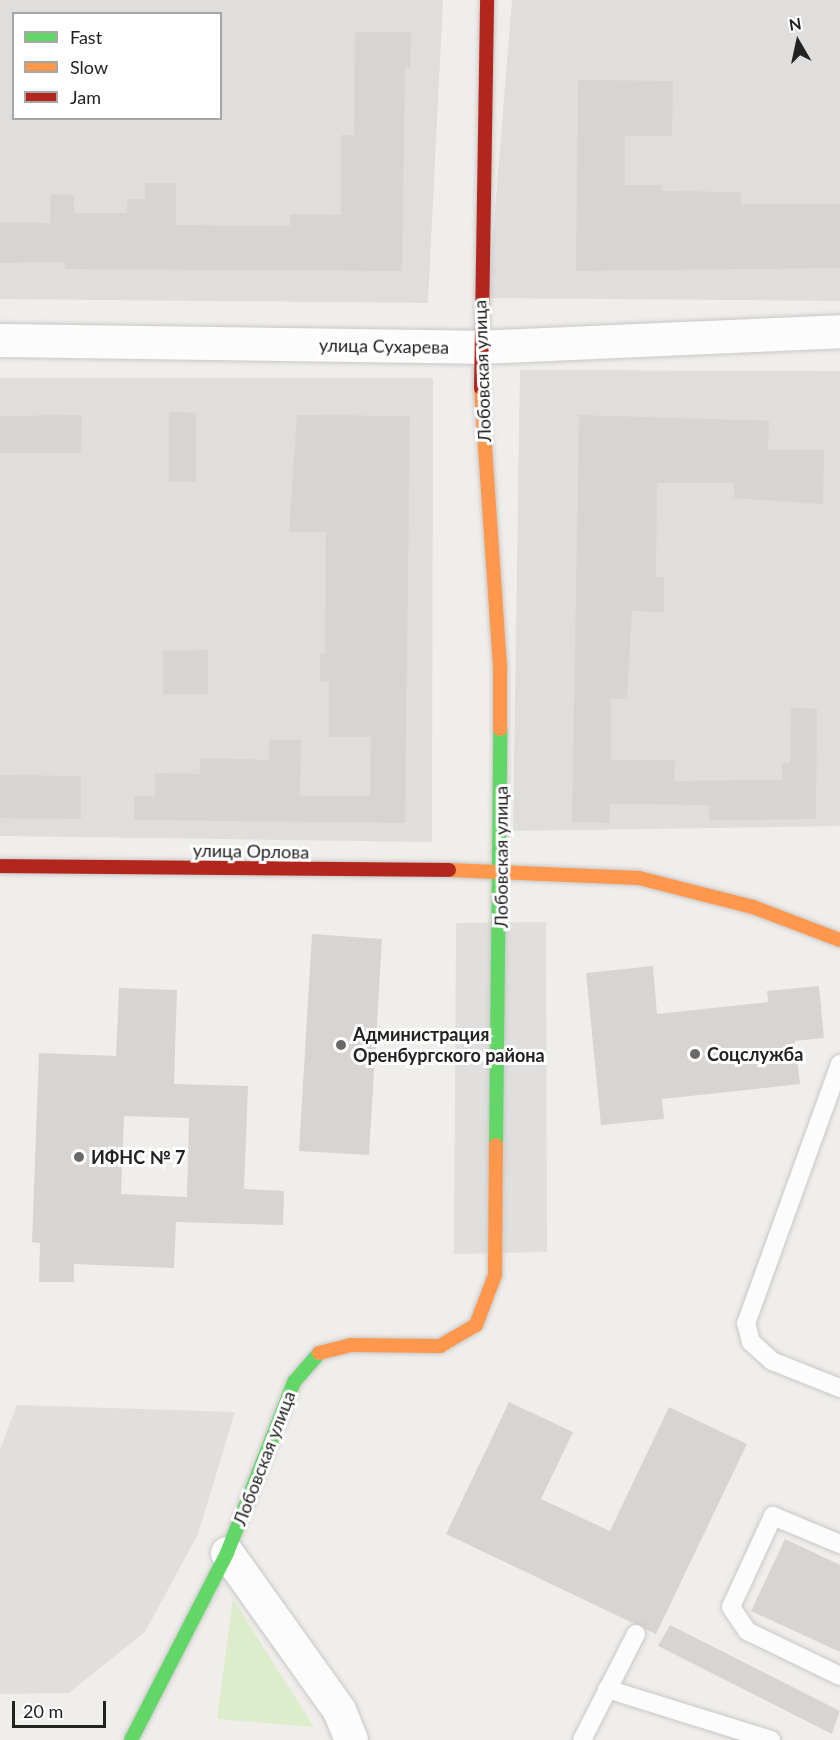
<!DOCTYPE html>
<meta charset="utf-8">
<style>
body{margin:0}
#map{position:relative;width:840px;height:1740px;overflow:hidden;background:#f0eeeb;font-family:Lato,sans-serif}
div>[style]{position:absolute}
[style*='--x']{left:calc(var(--x)*1px);top:calc(var(--y)*1px);width:calc(var(--w)*1px);rotate:calc(var(--a)*1deg)}
.residential>*{inset:0;background:#dfdedc}
.grass>*{inset:0;background:#ddeccb}
.parking>*{inset:0;background:#e0dfde}
.building>*{inset:0;background:#d7d4d2}
.roads{filter:drop-shadow(0 0 2px #c9c8c7) drop-shadow(0 0 2px #c9c8c7)}
.lane>*{height:18px;margin:-9px;padding:0 9px;transform-origin:9px;border-radius:9px;background:#fdfcfc}
.street>*{height:33px;margin:-16.5px;padding:0 16.5px;transform-origin:16.5px;border-radius:16.5px;background:#fdfcfc}
.fast>*{height:14px;margin:-7px;padding:0 7px;transform-origin:7px;border-radius:7px;background:#63d668}
.slow>*{height:14px;margin:-7px;padding:0 7px;transform-origin:7px;border-radius:7px;background:#ff974d}
.jam>*{height:14px;margin:-7px;padding:0 7px;transform-origin:7px;border-radius:7px;background:#b3261e}
.dots>*{width:16px;height:16px;translate:-50% -50%;box-sizing:border-box;border:3px solid #fff;border-radius:50%}
span{translate:-50% -50%;white-space:nowrap;text-align:center;line-height:1.15;-webkit-text-stroke:6px #fff;paint-order:stroke}
.street-label{font-size:18px;color:#222}
.poi-label{font-size:18px;color:#222;font-weight:700}
.left{translate:0 -50%;text-align:left}
.legend{position:absolute;left:12px;top:12px;width:210px;height:108px;box-sizing:border-box;background:#fff;border:2px solid #a7a7a7;margin:0;padding:8px 10px;list-style:none;font-size:18px;color:#222}
.legend li{display:flex;align-items:center;gap:12px;height:30px}
.legend b{width:30px;border:2px solid #a7a7a7}
.north{position:absolute;left:768px;top:12px;width:60px;height:60px;-webkit-text-stroke:4px #fff;paint-order:stroke;rotate:351deg;font-size:16px;font-weight:700;line-height:24px;text-align:center;color:#222}
.north::after{content:'';display:block;margin:auto;width:21px;height:27px;background:#222;clip-path:polygon(50% 0,100% 100%,50% 72%,0 100%)}
.scale{position:absolute;left:12px;top:1701px;width:94px;height:27px;box-sizing:border-box;border:3px solid #222;border-top:0;padding-left:8px;font-size:18px;line-height:21px;white-space:nowrap;color:#222;-webkit-text-stroke:4px #fff;paint-order:stroke}
</style>
<div id="map">
<div class="residential">
<i style="clip-path:polygon(evenodd,0 0,443px 0,428px 303px,0 299px,0 0,14px 14px,220px 14px,220px 118px,14px 118px,14px 14px)"></i>
<i style="clip-path:polygon(512px 0,840px 0,840px 301px,488px 298px)"></i>
<i style="clip-path:polygon(520px 370px,840px 371px,840px 826px,513px 831px)"></i>
<i style="clip-path:polygon(0 378px,433px 378px,432px 842px,0 836px)"></i>
</div>
<div class="grass">
<i style="clip-path:polygon(233px 1599px,314px 1727px,217px 1719px)"></i>
</div>
<div class="parking">
<i style="clip-path:polygon(546px 922px,547px 1252px,454px 1254px,456px 923px)"></i>
<i style="clip-path:polygon(17px 1405px,235px 1412px,198px 1534px,145px 1632px,69px 1693px,0 1694px,0 1449px)"></i>
</div>
<div class="building">
<i style="clip-path:polygon(355px 32px,411px 32px,410px 69px,405px 68px,402px 271px,65px 269px,65px 262px,0 263px,0 222px,50px 223px,51px 194px,74px 195px,74px 213px,127px 213px,127px 199px,145px 199px,145px 183px,176px 183px,176px 225px,290px 226px,290px 214px,341px 215px,341px 135px,354px 135px)"></i>
<i style="clip-path:polygon(578px 80px,673px 81px,672px 136px,625px 136px,625px 185px,662px 185px,662px 191px,741px 192px,741px 204px,840px 204px,840px 268px,576px 271px)"></i>
<i style="clip-path:polygon(169px 412px,196px 413px,196px 482px,169px 482px)"></i>
<i style="clip-path:polygon(82px 415px,81px 453px,0 453px,0 416px)"></i>
<i style="clip-path:polygon(297px 415px,410px 416px,405px 823px,134px 820px,134px 796px,155px 796px,155px 773px,200px 774px,200px 758px,269px 760px,269px 740px,301px 740px,300px 796px,370px 796px,371px 737px,329px 737px,329px 682px,320px 681px,320px 653px,325px 653px,326px 532px,289px 532px)"></i>
<i style="clip-path:polygon(579px 415px,769px 421px,768px 450px,824px 450px,823px 504px,734px 498px,734px 483px,657px 483px,656px 577px,664px 577px,664px 612px,632px 611px,627px 699px,611px 699px,611px 760px,675px 760px,674px 781px,782px 780px,782px 763px,790px 763px,791px 708px,817px 709px,816px 819px,709px 820px,709px 805px,610px 804px,610px 823px,572px 822px)"></i>
<i style="clip-path:polygon(208px 650px,208px 694px,163px 694px,163px 651px)"></i>
<i style="clip-path:polygon(0 775px,81px 776px,81px 819px,0 818px)"></i>
<i style="clip-path:polygon(312px 934px,382px 939px,369px 1155px,299px 1151px)"></i>
<i style="clip-path:polygon(653px 966px,657px 1014px,768px 1002px,767px 991px,819px 986px,824px 1038px,795px 1041px,800px 1084px,662px 1099px,664px 1119px,601px 1125px,586px 973px)"></i>
<i style="clip-path:polygon(evenodd,119px 988px,177px 990px,174px 1084px,248px 1086px,244px 1189px,284px 1191px,283px 1225px,176px 1222px,174px 1268px,74px 1264px,74px 1282px,39px 1282px,40px 1243px,32px 1242px,39px 1053px,116px 1056px,119px 988px,124px 1116px,189px 1118px,187px 1197px,121px 1194px,124px 1116px)"></i>
<i style="clip-path:polygon(509px 1402px,573px 1432px,541px 1499px,610px 1531px,669px 1407px,747px 1444px,656px 1634px,446px 1534px)"></i>
<i style="clip-path:polygon(785px 1539px,840px 1565px,840px 1652px,751px 1611px)"></i>
<i style="clip-path:polygon(670px 1625px,840px 1711px,832px 1734px,658px 1646px)"></i>
</div>
<div class="roads">
<div class="lane">
<i style="--x:840;--y:1064;--w:276;--a:109.9"></i>
<i style="--x:746;--y:1323;--w:20;--a:75"></i>
<i style="--x:751;--y:1342;--w:28;--a:42"></i>
<i style="--x:772;--y:1361;--w:73;--a:21.7"></i>
<i style="--x:840;--y:1544;--w:73;--a:-157.3"></i>
<i style="--x:773;--y:1516;--w:100;--a:114.8"></i>
<i style="--x:731;--y:1607;--w:29;--a:56"></i>
<i style="--x:747;--y:1631;--w:103;--a:25.8"></i>
<i style="--x:607;--y:1689;--w:172;--a:17.3"></i>
<i style="--x:582;--y:1740;--w:119;--a:-63"></i>
</div>
<div class="street">
<i style="--x:0;--y:340;--w:478;--a:0.8"></i>
<i style="--x:478;--y:347;--w:362;--a:-2.5"></i>
<i style="--x:227;--y:1553;--w:193;--a:54.5"></i>
<i style="--x:339;--y:1710;--w:32;--a:68"></i>
</div>
<div class="fast">
<i style="--x:496;--y:1145;--w:416;--a:-89.4"></i>
<i style="--x:131;--y:1740;--w:210;--a:-62.8"></i>
<i style="--x:227;--y:1553;--w:184;--a:-68.6"></i>
<i style="--x:294;--y:1382;--w:38;--a:-49"></i>
</div>
<div class="slow">
<i style="--x:481;--y:388;--w:282;--a:86.1"></i>
<i style="--x:500;--y:669;--w:60;--a:90"></i>
<i style="--x:449;--y:870;--w:190;--a:2.4"></i>
<i style="--x:639;--y:878;--w:118;--a:14.3"></i>
<i style="--x:753;--y:907;--w:93;--a:20.8"></i>
<i style="--x:319;--y:1353;--w:32;--a:-14"></i>
<i style="--x:350;--y:1345;--w:90;--a:0.6"></i>
<i style="--x:440;--y:1346;--w:42;--a:-30.3"></i>
<i style="--x:476;--y:1325;--w:53;--a:-69.2"></i>
<i style="--x:495;--y:1275;--w:130;--a:-89.6"></i>
</div>
<div class="jam">
<i style="--x:481;--y:388;--w:388;--a:-89.1"></i>
<i style="--x:0;--y:866;--w:449;--a:0.5"></i>
</div>
</div>
<div class="dots">
<i style="left:341px;top:1045px;background:#6a6968"></i>
<i style="left:695px;top:1054px;background:#6a6968"></i>
<i style="left:79px;top:1157px;background:#6a6968"></i>
</div>
<div class="street-label">
<span style="left:384px;top:346px;rotate:1deg">улица Сухарева</span>
<span style="left:482px;top:371px;rotate:-92deg">Лобовская улица</span>
<span style="left:251px;top:851px;rotate:1deg">улица Орлова</span>
<span style="left:501px;top:857px;rotate:-90deg">Лобовская улица</span>
<span style="left:264px;top:1458px;rotate:-69deg">Лобовская улица</span>
</div>
<div class="poi-label">
<span class="left" style="left:353px;top:1045px">Администрация<br>Оренбургского района</span>
<span class="left" style="left:707px;top:1054px">Соцслужба</span>
<span class="left" style="left:91px;top:1157px">ИФНС № 7</span>
</div>
<ul class="legend">
<li><b style="height:8px;background:#63d668"></b>Fast</li>
<li><b style="height:8px;background:#ff974d"></b>Slow</li>
<li><b style="height:8px;background:#b3261e"></b>Jam</li>
</ul>
<div class="north">N</div>
<div class="scale">20 m</div>
</div>
